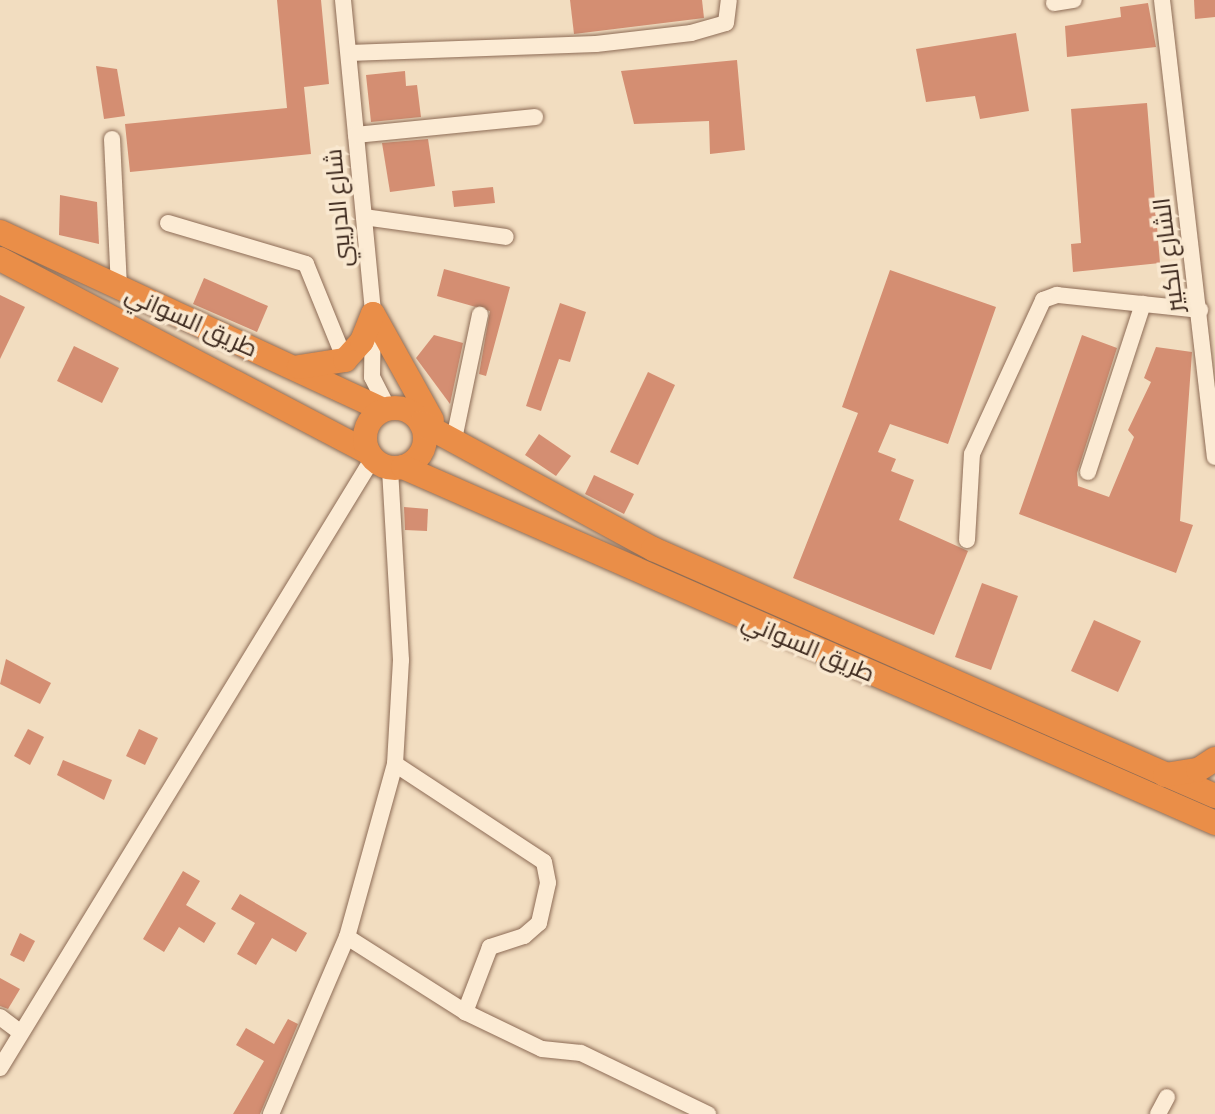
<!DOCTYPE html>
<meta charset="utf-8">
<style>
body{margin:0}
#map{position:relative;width:1215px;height:1114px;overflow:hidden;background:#f2ddc0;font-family:Bitter,Cairo,serif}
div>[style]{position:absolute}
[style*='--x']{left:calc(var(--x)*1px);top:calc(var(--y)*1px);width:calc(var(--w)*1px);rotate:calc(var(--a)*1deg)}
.building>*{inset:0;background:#d48e72}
.roads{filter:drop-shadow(0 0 2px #8d6c56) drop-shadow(0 0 2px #8d6c56)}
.minor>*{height:16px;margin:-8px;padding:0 8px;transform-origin:8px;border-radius:8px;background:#fcebd4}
.highway>*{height:24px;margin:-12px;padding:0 12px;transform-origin:12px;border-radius:12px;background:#ea8e48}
.highway>.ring{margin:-12px;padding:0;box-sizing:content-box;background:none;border:24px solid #ea8e48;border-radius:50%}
span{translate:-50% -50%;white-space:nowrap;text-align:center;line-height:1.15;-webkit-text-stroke:7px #f9e8d0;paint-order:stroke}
.street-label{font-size:24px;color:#3b271c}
</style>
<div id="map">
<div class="building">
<i style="clip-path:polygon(277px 0,321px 0,329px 84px,304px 87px,311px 154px,130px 172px,125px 124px,287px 108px)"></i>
<i style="clip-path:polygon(570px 0,702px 0,704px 18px,574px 34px)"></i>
<i style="clip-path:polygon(1194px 0,1215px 0,1215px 17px,1195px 19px)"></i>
<i style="clip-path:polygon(1148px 3px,1156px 47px,1067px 57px,1065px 26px,1121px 17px,1120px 7px)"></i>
<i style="clip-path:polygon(1016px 33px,1029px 111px,980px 119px,975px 96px,926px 102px,916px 49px)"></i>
<i style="clip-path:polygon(737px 60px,745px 150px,710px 154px,709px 121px,634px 124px,621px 71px)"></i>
<i style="clip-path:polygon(96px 66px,117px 69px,125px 116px,104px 119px)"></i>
<i style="clip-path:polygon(405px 71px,406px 86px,417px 85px,421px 117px,371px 122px,366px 75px)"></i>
<i style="clip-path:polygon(1147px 103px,1160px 263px,1073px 272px,1071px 244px,1081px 243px,1071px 109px)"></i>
<i style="clip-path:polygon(428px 139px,435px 186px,390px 192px,382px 143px)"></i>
<i style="clip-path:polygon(493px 187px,495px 203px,454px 207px,452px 191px)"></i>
<i style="clip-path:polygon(60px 195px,97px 202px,99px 244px,59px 235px)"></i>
<i style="clip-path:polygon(444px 269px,510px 287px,486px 376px,479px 374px,490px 311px,437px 296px)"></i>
<i style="clip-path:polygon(890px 270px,996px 307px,948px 444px,890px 424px,878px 452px,896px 459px,891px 471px,914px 480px,899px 520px,968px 551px,934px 635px,793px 578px,858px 413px,842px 407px)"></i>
<i style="clip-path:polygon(204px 278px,268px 306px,257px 332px,193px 304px)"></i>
<i style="clip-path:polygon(0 295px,25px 307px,0 359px)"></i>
<i style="clip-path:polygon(560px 303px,586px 312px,570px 362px,559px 359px,541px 411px,526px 406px)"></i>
<i style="clip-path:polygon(434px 335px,463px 343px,450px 404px,416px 358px)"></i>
<i style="clip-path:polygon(1082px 335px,1117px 348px,1077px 473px,1078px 486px,1109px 497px,1134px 437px,1128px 430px,1151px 382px,1144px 378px,1156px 347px,1192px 352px,1180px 521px,1193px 525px,1176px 573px,1019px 514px)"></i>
<i style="clip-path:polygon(74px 346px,119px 368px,102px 403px,57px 381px)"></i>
<i style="clip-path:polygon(648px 372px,675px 385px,638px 465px,610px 452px)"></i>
<i style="clip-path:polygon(539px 434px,571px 456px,556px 476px,525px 455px)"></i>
<i style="clip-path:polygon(594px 475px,634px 494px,624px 514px,585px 494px)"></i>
<i style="clip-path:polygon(404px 507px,428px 509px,427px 531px,405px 530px)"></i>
<i style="clip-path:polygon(982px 583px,1018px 596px,991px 670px,955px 657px)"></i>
<i style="clip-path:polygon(1094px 620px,1141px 641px,1118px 692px,1071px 671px)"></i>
<i style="clip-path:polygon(6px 659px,51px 683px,40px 704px,0 684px)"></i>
<i style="clip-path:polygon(28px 729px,44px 737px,30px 765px,14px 756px)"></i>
<i style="clip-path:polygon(139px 729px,158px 738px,145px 765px,126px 756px)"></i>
<i style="clip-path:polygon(63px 760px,112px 780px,104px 800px,57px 775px)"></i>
<i style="clip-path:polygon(183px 871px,200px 881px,186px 905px,216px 923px,204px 943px,179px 927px,164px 952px,143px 939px)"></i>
<i style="clip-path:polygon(240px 894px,307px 933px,296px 952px,272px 938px,256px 965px,237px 954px,255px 923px,231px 909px)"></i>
<i style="clip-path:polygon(20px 933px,35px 941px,24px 962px,10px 955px)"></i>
<i style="clip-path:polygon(0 978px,20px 989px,8px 1009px,0 1006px)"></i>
<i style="clip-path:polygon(288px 1019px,298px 1024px,260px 1114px,233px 1114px,264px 1061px,236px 1045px,246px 1028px,274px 1044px)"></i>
</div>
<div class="roads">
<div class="minor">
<i style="--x:343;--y:0;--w:315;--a:84.5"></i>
<i style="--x:373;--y:314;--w:63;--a:90.9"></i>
<i style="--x:372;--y:377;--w:35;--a:63"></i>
<i style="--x:1162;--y:0;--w:460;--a:83.4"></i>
<i style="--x:1054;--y:3;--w:20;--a:-9"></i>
<i style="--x:349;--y:53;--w:247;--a:-2.1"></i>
<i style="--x:596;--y:44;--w:96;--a:-6.6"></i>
<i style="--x:691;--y:33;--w:36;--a:-16"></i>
<i style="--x:726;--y:23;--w:23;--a:-83"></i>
<i style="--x:356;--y:135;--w:180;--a:-5.7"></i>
<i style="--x:112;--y:139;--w:150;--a:87.3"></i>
<i style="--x:364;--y:217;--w:143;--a:8"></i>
<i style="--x:168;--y:223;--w:144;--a:16.5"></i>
<i style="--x:306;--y:264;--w:104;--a:67.9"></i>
<i style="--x:454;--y:439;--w:127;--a:-78.2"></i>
<i style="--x:1088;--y:472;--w:177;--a:-71.9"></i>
<i style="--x:967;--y:540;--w:86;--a:-86.7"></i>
<i style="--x:972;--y:454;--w:170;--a:-65.2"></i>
<i style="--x:1043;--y:300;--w:15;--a:-20"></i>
<i style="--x:1057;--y:295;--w:144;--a:6"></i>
<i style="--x:395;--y:764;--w:178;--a:33.3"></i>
<i style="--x:544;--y:862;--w:21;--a:79"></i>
<i style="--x:548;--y:883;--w:41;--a:102.7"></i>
<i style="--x:539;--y:923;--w:20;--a:139"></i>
<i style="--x:524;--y:936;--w:36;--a:162"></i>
<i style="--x:490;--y:947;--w:70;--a:111"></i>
<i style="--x:347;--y:937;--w:140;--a:32.4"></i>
<i style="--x:465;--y:1012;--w:85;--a:25.7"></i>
<i style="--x:542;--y:1049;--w:39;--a:6"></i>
<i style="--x:581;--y:1053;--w:141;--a:25.7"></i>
<i style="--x:0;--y:1017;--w:26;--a:37"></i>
<i style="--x:0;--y:1068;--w:715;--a:-58.56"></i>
<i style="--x:271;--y:1114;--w:193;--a:-66.8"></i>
<i style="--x:347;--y:937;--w:180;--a:-74.5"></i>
<i style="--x:395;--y:764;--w:104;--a:-86.7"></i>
<i style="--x:401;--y:660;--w:192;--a:-93.3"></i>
<i style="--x:1158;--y:1114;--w:19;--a:-62"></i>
</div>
<div class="highway">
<i style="--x:0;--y:232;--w:422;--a:24.9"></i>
<i style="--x:0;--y:259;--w:416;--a:27.7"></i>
<i style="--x:373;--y:314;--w:121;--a:60.9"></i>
<i style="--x:299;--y:367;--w:47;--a:-8.7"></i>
<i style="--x:345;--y:360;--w:25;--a:-48"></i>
<i style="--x:362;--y:341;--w:29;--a:-68"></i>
<i class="ring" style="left:365px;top:408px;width:36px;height:36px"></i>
<i style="--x:421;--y:423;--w:264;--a:28.5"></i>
<i style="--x:653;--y:549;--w:614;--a:23.73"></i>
<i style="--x:403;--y:467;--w:887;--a:23.67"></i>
<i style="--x:1165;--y:775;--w:33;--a:-9"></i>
<i style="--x:1198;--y:770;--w:20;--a:-33"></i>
</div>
</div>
<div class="street-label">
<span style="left:339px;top:208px;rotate:-95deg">شارع الدريبي</span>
<span style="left:1169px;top:255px;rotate:-97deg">الشارع الكبير</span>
<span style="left:191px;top:322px;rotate:24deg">طريق السواني</span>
<span style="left:808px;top:648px;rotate:23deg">طريق السواني</span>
</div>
</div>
